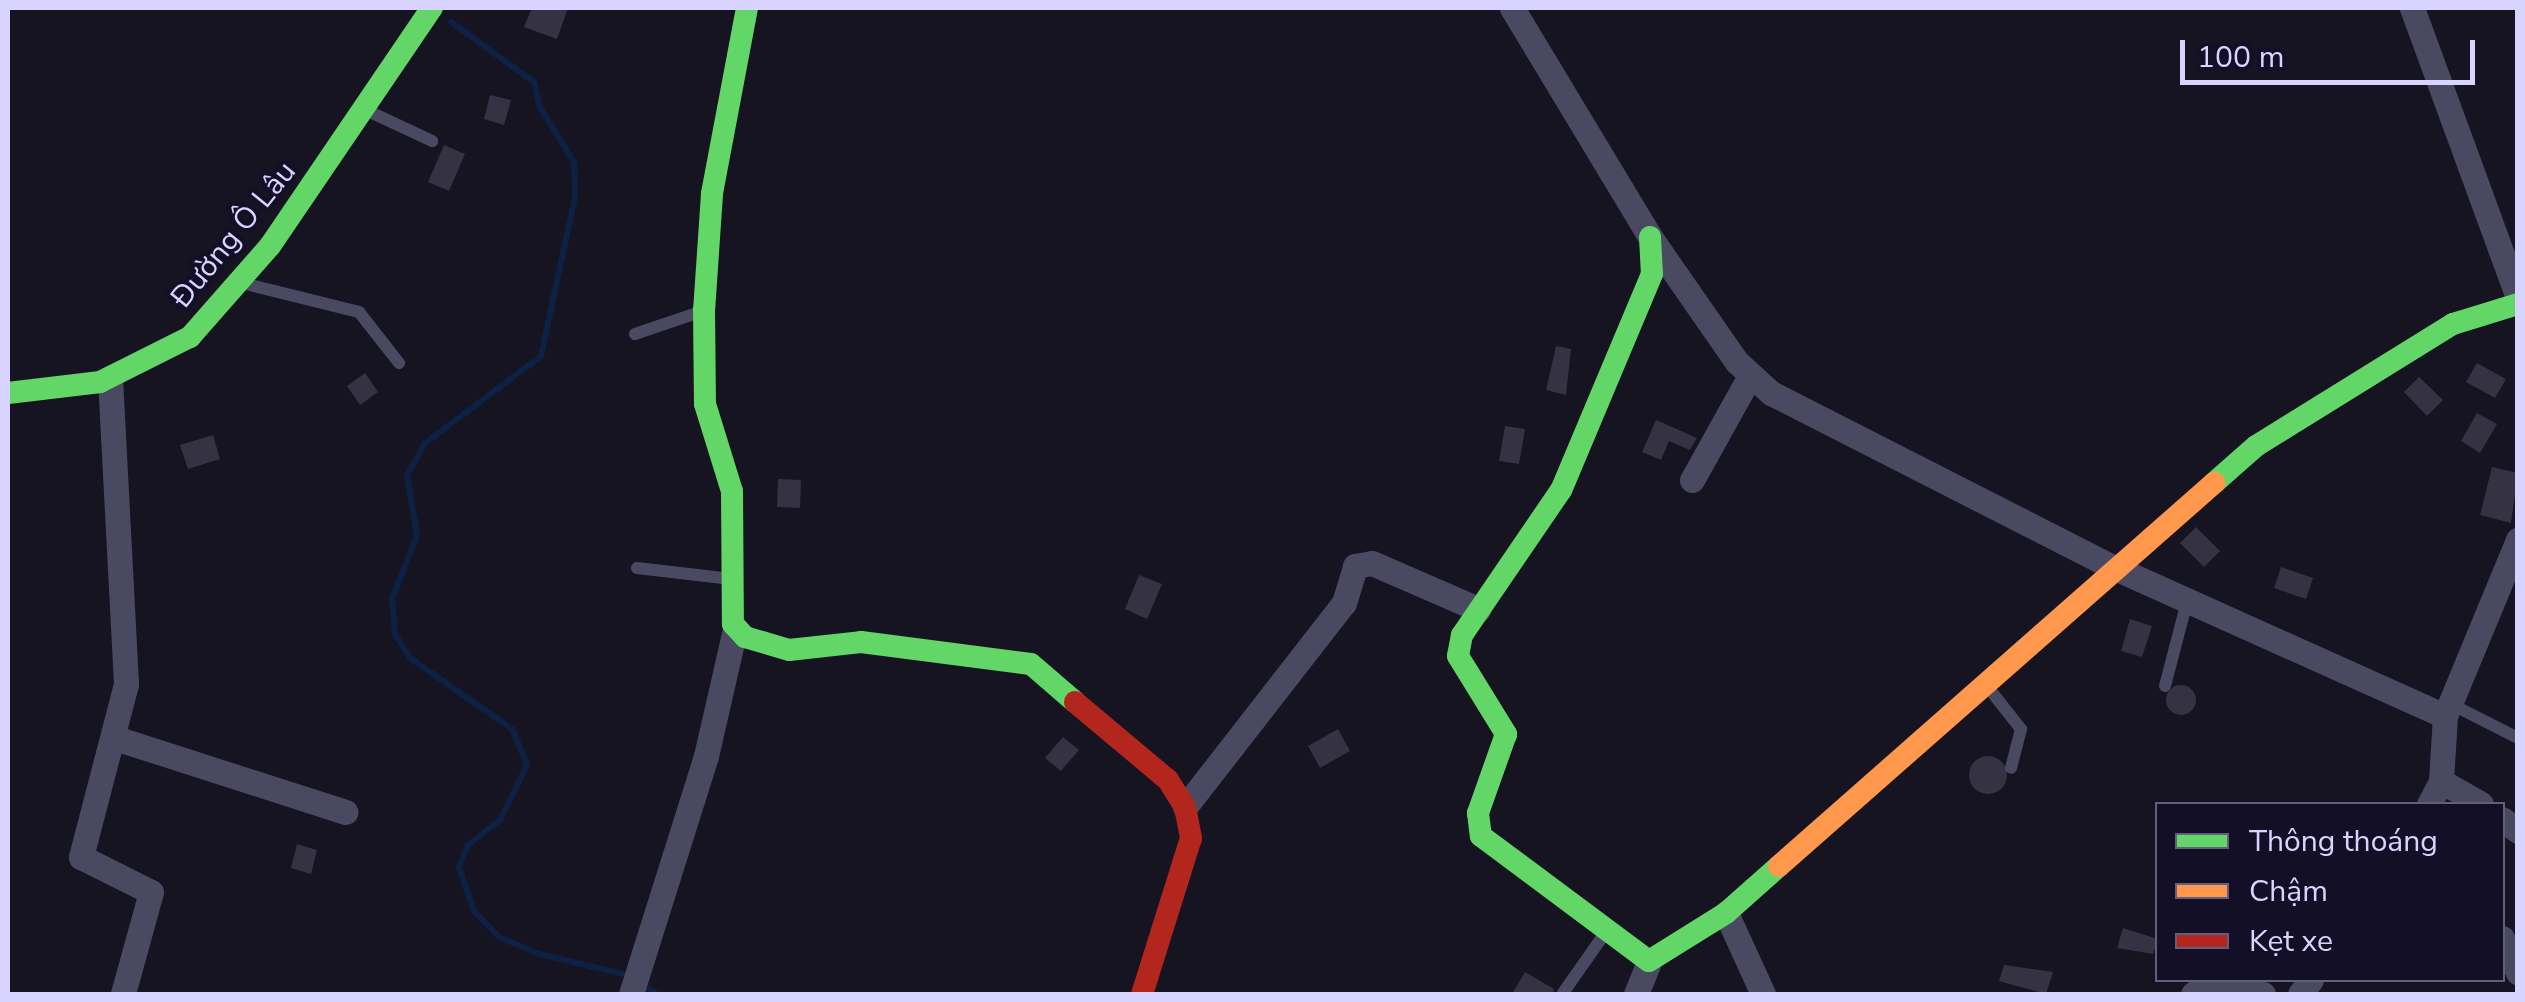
<!DOCTYPE html>
<meta charset="utf-8">
<style>
body{margin:0}
#map{position:relative;width:2525px;height:1002px;overflow:hidden;background:#161421;font-family:"Nunito Sans",sans-serif}
div>[style]{position:absolute}
[style*='--x']{left:calc(var(--x)*1px);top:calc(var(--y)*1px);width:calc(var(--w)*1px);rotate:calc(var(--a)*1deg)}
.stream>*{height:6px;margin:-3px;padding:0 3px;transform-origin:3px;border-radius:3px;background:#0d2144}
.building>*{inset:0;background:#343243}
.round{border-radius:50%}
.lane>*{height:12px;margin:-6px;padding:0 6px;transform-origin:6px;border-radius:6px;background:#4a4962}
.street>*{height:25px;margin:-12.5px;padding:0 12.5px;transform-origin:12.5px;border-radius:12.5px;background:#4a4962}
.fast>*{height:22px;margin:-11px;padding:0 11px;transform-origin:11px;border-radius:11px;background:#63d668}
.slow>*{height:22px;margin:-11px;padding:0 11px;transform-origin:11px;border-radius:11px;background:#ff974d}
.jam>*{height:22px;margin:-11px;padding:0 11px;transform-origin:11px;border-radius:11px;background:#b3261e}
span{translate:-50% -50%;white-space:nowrap;text-align:center;line-height:1.15;-webkit-text-stroke:8px #130f26;paint-order:stroke}
.street-label{font-size:30px;color:#d9d4ff}
.frame{position:absolute;inset:0;border:10px solid #d9d4ff;pointer-events:none}
.legend{position:absolute;left:2155px;top:802px;width:350px;height:180px;box-sizing:border-box;background:#130f26;border:2px solid #625e7d;margin:0;padding:12px 18px;list-style:none;font-size:30px;color:#d9d4ff}
.legend li{display:flex;align-items:center;gap:20px;height:50px}
.legend b{width:50px;border:2px solid #625e7d}
.scale{position:absolute;left:2180px;top:40px;width:295px;height:45px;box-sizing:border-box;border:5px solid #d9d4ff;border-top:0;padding-left:12px;font-size:30px;line-height:35px;white-space:nowrap;color:#d9d4ff;-webkit-text-stroke:8px #130f26;paint-order:stroke}
</style>
<div id="map">
<div class="stream">
<i style="--x:451;--y:22;--w:102;--a:35.9"></i>
<i style="--x:534;--y:82;--w:26;--a:77"></i>
<i style="--x:540;--y:107;--w:65;--a:58.3"></i>
<i style="--x:574;--y:162;--w:35;--a:88"></i>
<i style="--x:575;--y:197;--w:163;--a:102.1"></i>
<i style="--x:541;--y:356;--w:145;--a:143.1"></i>
<i style="--x:425;--y:443;--w:37;--a:119"></i>
<i style="--x:407;--y:475;--w:61;--a:80.5"></i>
<i style="--x:417;--y:535;--w:69;--a:111.3"></i>
<i style="--x:392;--y:599;--w:35;--a:85"></i>
<i style="--x:395;--y:634;--w:28;--a:58"></i>
<i style="--x:410;--y:658;--w:124;--a:34.8"></i>
<i style="--x:512;--y:729;--w:39;--a:67"></i>
<i style="--x:527;--y:765;--w:61;--a:116.1"></i>
<i style="--x:500;--y:820;--w:41;--a:142"></i>
<i style="--x:468;--y:845;--w:24;--a:112"></i>
<i style="--x:459;--y:867;--w:46;--a:71.2"></i>
<i style="--x:474;--y:911;--w:36;--a:46"></i>
<i style="--x:499;--y:937;--w:43;--a:23"></i>
<i style="--x:539;--y:954;--w:86;--a:13.4"></i>
<i style="--x:648;--y:988;--w:11;--a:34"></i>
</div>
<div class="building">
<i style="clip-path:polygon(532px 8px,568px 8px,557px 39px,524px 27px)"></i>
<i style="clip-path:polygon(490px 95px,511px 100px,504px 125px,484px 119px)"></i>
<i style="clip-path:polygon(444px 145px,465px 154px,449px 191px,428px 182px)"></i>
<i style="clip-path:polygon(1556px 346px,1571px 349px,1566px 395px,1546px 390px)"></i>
<i style="clip-path:polygon(2477px 363px,2506px 379px,2495px 398px,2466px 382px)"></i>
<i style="clip-path:polygon(365px 373px,378px 392px,360px 405px,347px 386px)"></i>
<i style="clip-path:polygon(2419px 377px,2443px 400px,2427px 416px,2404px 392px)"></i>
<i style="clip-path:polygon(2477px 413px,2497px 424px,2480px 453px,2461px 441px)"></i>
<i style="clip-path:polygon(1656px 420px,1697px 438px,1690px 450px,1669px 441px,1661px 460px,1642px 452px)"></i>
<i style="clip-path:polygon(1505px 426px,1525px 429px,1519px 464px,1499px 461px)"></i>
<i style="clip-path:polygon(213px 435px,220px 459px,188px 469px,180px 445px)"></i>
<i style="clip-path:polygon(2492px 467px,2518px 473px,2511px 523px,2480px 515px)"></i>
<i style="clip-path:polygon(778px 479px,801px 480px,800px 508px,777px 507px)"></i>
<i style="clip-path:polygon(2196px 527px,2220px 551px,2204px 567px,2180px 543px)"></i>
<i style="clip-path:polygon(2281px 567px,2313px 578px,2306px 599px,2274px 588px)"></i>
<i style="clip-path:polygon(1139px 575px,1162px 584px,1147px 619px,1125px 609px)"></i>
<i style="clip-path:polygon(2130px 619px,2152px 626px,2142px 657px,2121px 651px)"></i>
<i class="round" style="left:2166px;top:685px;width:30px;height:30px"></i>
<i style="clip-path:polygon(1338px 729px,1350px 751px,1320px 768px,1308px 746px)"></i>
<i style="clip-path:polygon(1063px 737px,1079px 750px,1061px 771px,1045px 758px)"></i>
<i class="round" style="left:1969px;top:756px;width:38px;height:38px"></i>
<i style="clip-path:polygon(297px 844px,317px 850px,311px 874px,291px 868px)"></i>
<i style="clip-path:polygon(2123px 928px,2158px 939px,2153px 954px,2117px 948px)"></i>
<i style="clip-path:polygon(2004px 965px,2053px 972px,2046px 994px,1999px 981px)"></i>
<i style="clip-path:polygon(1525px 972px,1554px 989px,1553px 994px,1512px 994px)"></i>
</div>
<div class="lane">
<i style="--x:368;--y:111;--w:71;--a:25.1"></i>
<i style="--x:242;--y:283;--w:121;--a:13.9"></i>
<i style="--x:359;--y:312;--w:65;--a:51.9"></i>
<i style="--x:635;--y:334;--w:72;--a:-18.7"></i>
<i style="--x:637;--y:568;--w:95;--a:6.7"></i>
<i style="--x:1987;--y:686;--w:55;--a:51.7"></i>
<i style="--x:2021;--y:729;--w:40;--a:104.4"></i>
<i style="--x:2165;--y:686;--w:91;--a:-75.4"></i>
<i style="--x:2449;--y:703;--w:77;--a:26.9"></i>
<i style="--x:1563;--y:993;--w:73;--a:-55"></i>
</div>
<div class="street">
<i style="--x:1512;--y:8;--w:267;--a:58.9"></i>
<i style="--x:1650;--y:237;--w:152;--a:55.2"></i>
<i style="--x:1737;--y:362;--w:46;--a:42.4"></i>
<i style="--x:1771;--y:393;--w:384;--a:27"></i>
<i style="--x:2113;--y:567;--w:364;--a:24.2"></i>
<i style="--x:2412;--y:8;--w:309;--a:69.9"></i>
<i style="--x:110;--y:378;--w:306;--a:87"></i>
<i style="--x:126;--y:684;--w:179;--a:104.6"></i>
<i style="--x:81;--y:857;--w:78;--a:26.6"></i>
<i style="--x:151;--y:892;--w:106;--a:105.4"></i>
<i style="--x:1692;--y:480;--w:119;--a:-60.9"></i>
<i style="--x:115;--y:738;--w:242;--a:17.8"></i>
<i style="--x:2441;--y:781;--w:46;--a:29.9"></i>
<i style="--x:2429;--y:804;--w:26;--a:-62"></i>
<i style="--x:2441;--y:781;--w:65;--a:-86.5"></i>
<i style="--x:2445;--y:716;--w:191;--a:-67.5"></i>
<i style="--x:1185;--y:807;--w:259;--a:-52.1"></i>
<i style="--x:1344;--y:603;--w:39;--a:-73"></i>
<i style="--x:1355;--y:566;--w:17;--a:-10"></i>
<i style="--x:1372;--y:563;--w:116;--a:23.5"></i>
<i style="--x:2502;--y:819;--w:20;--a:37"></i>
<i style="--x:1726;--y:913;--w:89;--a:65.4"></i>
<i style="--x:2502;--y:938;--w:38;--a:65"></i>
<i style="--x:631;--y:994;--w:250;--a:-72.5"></i>
<i style="--x:706;--y:756;--w:130;--a:-77.1"></i>
<i style="--x:1636;--y:994;--w:35;--a:-68"></i>
<i style="--x:2193;--y:994;--w:23;--a:-38"></i>
<i style="--x:2211;--y:980;--w:54;--a:15.1"></i>
<i style="--x:2300;--y:994;--w:18;--a:-52"></i>
</div>
<div class="fast">
<i style="--x:747;--y:8;--w:189;--a:100.7"></i>
<i style="--x:712;--y:194;--w:116;--a:93.9"></i>
<i style="--x:704;--y:310;--w:94;--a:89.4"></i>
<i style="--x:705;--y:404;--w:91;--a:72.8"></i>
<i style="--x:732;--y:491;--w:133;--a:89.6"></i>
<i style="--x:733;--y:624;--w:18;--a:47"></i>
<i style="--x:745;--y:637;--w:46;--a:16.5"></i>
<i style="--x:789;--y:650;--w:72;--a:-6.3"></i>
<i style="--x:861;--y:642;--w:171;--a:7.4"></i>
<i style="--x:1031;--y:664;--w:58;--a:40.8"></i>
<i style="--x:1650;--y:237;--w:37;--a:87"></i>
<i style="--x:1652;--y:274;--w:234;--a:112.8"></i>
<i style="--x:1561;--y:490;--w:176;--a:124.3"></i>
<i style="--x:1462;--y:635;--w:21;--a:101"></i>
<i style="--x:1458;--y:656;--w:92;--a:58.4"></i>
<i style="--x:1506;--y:734;--w:84;--a:109.5"></i>
<i style="--x:1478;--y:813;--w:23;--a:83"></i>
<i style="--x:1481;--y:836;--w:209;--a:36.7"></i>
<i style="--x:1649;--y:961;--w:91;--a:-31.9"></i>
<i style="--x:1726;--y:913;--w:71;--a:-41.6"></i>
<i style="--x:8;--y:393;--w:93;--a:-6.8"></i>
<i style="--x:100;--y:382;--w:101;--a:-26.6"></i>
<i style="--x:190;--y:337;--w:121;--a:-48.7"></i>
<i style="--x:270;--y:246;--w:288;--a:-55.8"></i>
<i style="--x:2214;--y:483;--w:56;--a:-41.4"></i>
<i style="--x:2256;--y:446;--w:232;--a:-31.8"></i>
<i style="--x:2453;--y:324;--w:68;--a:-17.1"></i>
</div>
<div class="slow">
<i style="--x:1779;--y:866;--w:580;--a:-41.36"></i>
</div>
<div class="jam">
<i style="--x:1075;--y:702;--w:121;--a:40"></i>
<i style="--x:1168;--y:780;--w:32;--a:58"></i>
<i style="--x:1185;--y:807;--w:32;--a:79"></i>
<i style="--x:1191;--y:838;--w:164;--a:107.4"></i>
</div>
<div class="street-label">
<span style="left:234px;top:235px;rotate:-51deg">Đường Ô Lâu</span>
</div>
<div class="frame"></div>
<ul class="legend">
<li><b style="height:12px;background:#63d668"></b>Thông thoáng</li>
<li><b style="height:12px;background:#ff974d"></b>Chậm</li>
<li><b style="height:12px;background:#b3261e"></b>Kẹt xe</li>
</ul>
<div class="scale">100 m</div>
</div>
